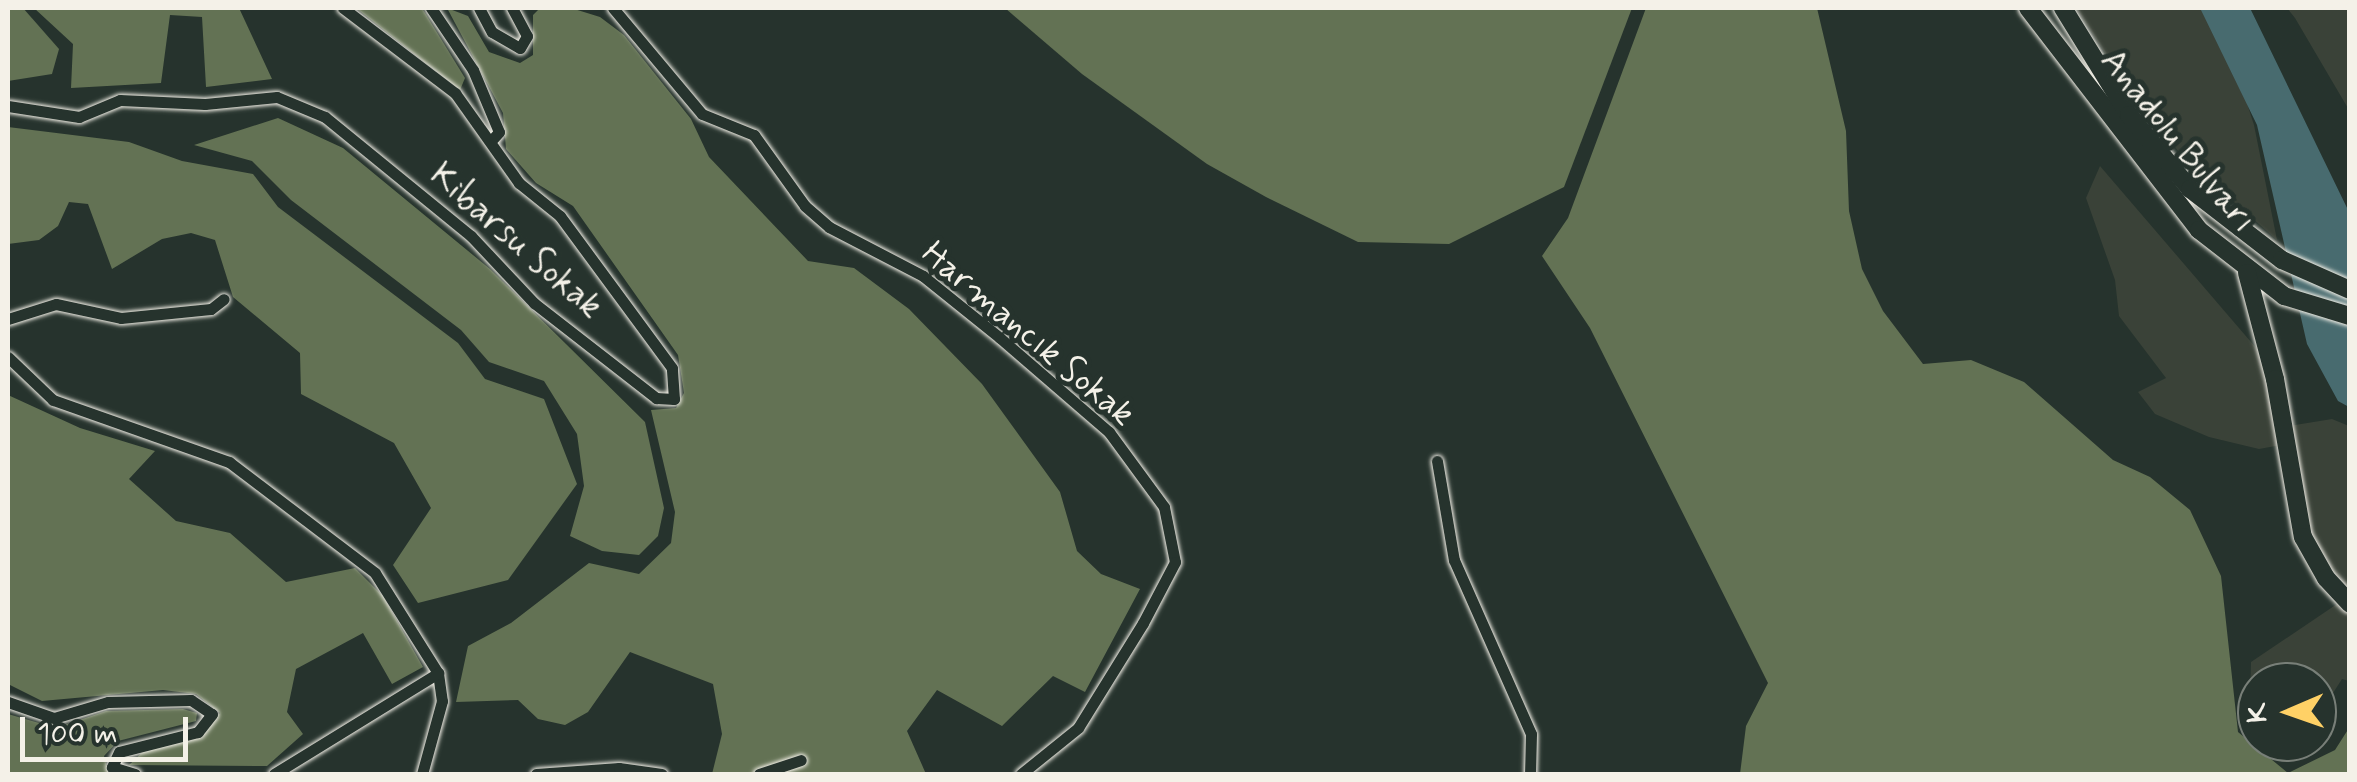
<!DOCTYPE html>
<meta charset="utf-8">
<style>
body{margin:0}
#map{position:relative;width:2357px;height:782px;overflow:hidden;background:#26332d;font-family:Mynerve,sans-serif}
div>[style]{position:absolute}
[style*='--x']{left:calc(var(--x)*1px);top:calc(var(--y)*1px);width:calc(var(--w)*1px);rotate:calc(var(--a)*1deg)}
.built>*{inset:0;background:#3a4238}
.green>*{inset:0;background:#637254}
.water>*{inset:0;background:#486b6f}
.roads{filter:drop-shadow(0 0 2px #f4f1e8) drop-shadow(0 0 2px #f4f1e8)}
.street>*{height:11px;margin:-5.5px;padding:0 5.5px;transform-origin:5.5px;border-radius:5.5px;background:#26332d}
.secondary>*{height:18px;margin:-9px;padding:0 9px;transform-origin:9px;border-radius:9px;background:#26332d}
span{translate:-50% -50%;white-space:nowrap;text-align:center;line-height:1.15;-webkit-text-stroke:10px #26332d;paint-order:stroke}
.street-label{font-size:35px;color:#f4f1e8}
.frame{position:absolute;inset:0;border:10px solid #f4f1e8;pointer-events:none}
.north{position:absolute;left:2237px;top:662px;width:100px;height:100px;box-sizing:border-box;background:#26332d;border:2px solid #787f78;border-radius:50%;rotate:268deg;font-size:28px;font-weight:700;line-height:40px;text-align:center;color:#f4f1e8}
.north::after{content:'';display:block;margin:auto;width:35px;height:45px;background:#ffd166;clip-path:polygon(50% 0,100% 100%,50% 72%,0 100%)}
.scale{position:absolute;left:20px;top:717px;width:168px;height:45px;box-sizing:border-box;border:5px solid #f4f1e8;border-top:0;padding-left:12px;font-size:30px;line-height:35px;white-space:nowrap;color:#f4f1e8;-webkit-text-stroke:8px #26332d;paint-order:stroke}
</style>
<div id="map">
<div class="built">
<i style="clip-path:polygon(2076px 8px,2204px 8px,2232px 57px,2254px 125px,2277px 240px,2184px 158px,2131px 93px)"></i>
<i style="clip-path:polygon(2287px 8px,2349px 8px,2349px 110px,2295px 18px)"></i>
<i style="clip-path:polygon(2100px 166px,2263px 356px,2276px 428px,2332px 419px,2349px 426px,2349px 681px,2342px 679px,2317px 718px,2317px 682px,2257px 682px,2257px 710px,2250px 700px,2251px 662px,2337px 604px,2325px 589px,2281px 445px,2259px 449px,2209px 437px,2155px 414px,2138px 392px,2166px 378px,2119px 316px,2115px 280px,2086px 198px)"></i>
</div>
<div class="green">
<i style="clip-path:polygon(8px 8px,23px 8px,59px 49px,52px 74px,8px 81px)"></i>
<i style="clip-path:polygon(34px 8px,239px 8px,272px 79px,206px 87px,202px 17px,170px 15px,161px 83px,71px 88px,73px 44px)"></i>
<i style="clip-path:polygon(356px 8px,422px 8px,465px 78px,460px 90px)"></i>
<i style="clip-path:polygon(447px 8px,468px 16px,489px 52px,520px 63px,533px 55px,533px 15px,540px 8px,571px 8px,600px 17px,624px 35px,691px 119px,709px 157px,808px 261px,854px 268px,909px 309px,982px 384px,1060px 492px,1077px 551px,1101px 574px,1140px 589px,1085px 692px,1053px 676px,1002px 726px,937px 690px,907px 731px,926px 774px,712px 774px,722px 734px,713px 684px,630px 652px,588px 712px,565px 725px,538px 719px,518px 700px,456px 702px,468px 646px,511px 623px,589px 563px,639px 574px,671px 543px,675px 512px,651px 410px,676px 408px,684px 393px,678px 355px,573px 206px,536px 183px,506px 149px,503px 113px)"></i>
<i style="clip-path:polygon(1005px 8px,1632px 8px,1564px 187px,1449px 244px,1358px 242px,1266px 197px,1207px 164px,1082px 74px)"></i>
<i style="clip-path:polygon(1646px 8px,1817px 8px,1846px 131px,1849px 211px,1862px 269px,1883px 311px,1923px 364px,1971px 360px,2024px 382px,2113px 460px,2150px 477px,2190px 510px,2221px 576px,2238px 732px,2288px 773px,2335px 750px,2349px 728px,2349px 774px,1740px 774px,1746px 726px,1768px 683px,1590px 328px,1542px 256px,1568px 218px)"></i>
<i style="clip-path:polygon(278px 118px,343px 148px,490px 269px,645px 422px,664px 508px,658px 536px,639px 555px,602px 551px,570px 536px,584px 486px,577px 434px,544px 381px,489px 362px,461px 330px,291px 200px,252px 161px,194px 145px)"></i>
<i style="clip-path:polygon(8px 127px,129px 142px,182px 161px,253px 174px,278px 207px,458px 343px,485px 379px,544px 399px,577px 484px,508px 580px,418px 603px,393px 565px,431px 508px,394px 443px,301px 394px,300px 353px,233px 297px,215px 240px,191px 233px,162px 239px,112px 269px,88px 204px,69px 202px,58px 226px,39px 240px,8px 244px)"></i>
<i style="clip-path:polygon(8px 395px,80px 428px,155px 451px,129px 479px,176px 521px,230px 533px,286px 582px,355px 568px,383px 596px,423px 667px,392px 684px,363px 633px,296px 669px,287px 712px,303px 734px,267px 766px,129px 765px,149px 746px,199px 735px,220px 713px,196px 694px,163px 690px,42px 701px,8px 684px)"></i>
<i style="clip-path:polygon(183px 709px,197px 713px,196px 721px,118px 741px,104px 756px,109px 774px,8px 774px,8px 714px,56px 728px,106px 711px)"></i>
</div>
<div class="water">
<i style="clip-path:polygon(2200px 8px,2250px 8px,2349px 212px,2349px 407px,2338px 401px,2307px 344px,2257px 125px)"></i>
</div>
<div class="roads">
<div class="street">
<i style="--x:431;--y:8;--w:75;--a:55.9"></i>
<i style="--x:473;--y:70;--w:67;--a:67.2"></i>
<i style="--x:499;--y:132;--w:13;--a:132"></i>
<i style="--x:479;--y:8;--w:27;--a:62"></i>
<i style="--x:492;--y:32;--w:32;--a:30"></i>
<i style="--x:520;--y:48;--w:14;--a:-60"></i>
<i style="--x:527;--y:36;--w:32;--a:-118"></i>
<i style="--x:613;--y:8;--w:138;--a:50"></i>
<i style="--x:702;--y:114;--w:56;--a:22"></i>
<i style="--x:754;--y:135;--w:87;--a:54.3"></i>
<i style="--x:805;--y:206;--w:32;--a:41"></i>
<i style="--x:829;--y:227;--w:106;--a:27.5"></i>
<i style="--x:923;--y:276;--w:99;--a:38.8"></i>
<i style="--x:1000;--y:338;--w:144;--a:40.8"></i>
<i style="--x:1109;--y:432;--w:93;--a:53.7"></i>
<i style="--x:1164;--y:507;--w:56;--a:78.7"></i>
<i style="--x:1175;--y:562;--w:69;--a:117.7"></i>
<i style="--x:1143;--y:623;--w:123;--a:121.8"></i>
<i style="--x:1078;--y:728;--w:73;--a:141.1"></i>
<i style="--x:8;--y:106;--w:72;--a:8.8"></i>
<i style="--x:79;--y:117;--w:44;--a:-22.5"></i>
<i style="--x:120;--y:100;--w:85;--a:2.7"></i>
<i style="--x:205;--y:104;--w:72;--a:-5.6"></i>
<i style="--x:277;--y:97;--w:52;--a:22.6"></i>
<i style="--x:325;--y:117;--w:188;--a:39.2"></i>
<i style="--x:471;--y:236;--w:92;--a:46.8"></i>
<i style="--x:534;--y:303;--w:155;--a:37.9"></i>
<i style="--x:656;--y:398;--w:18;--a:3"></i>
<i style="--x:674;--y:399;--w:31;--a:-94"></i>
<i style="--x:672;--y:368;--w:189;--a:-126.4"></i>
<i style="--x:560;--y:216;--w:53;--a:-141.2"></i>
<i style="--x:519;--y:183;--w:110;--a:-125.4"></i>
<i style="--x:455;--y:93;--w:141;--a:-142.8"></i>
<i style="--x:8;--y:319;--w:50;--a:-17.4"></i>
<i style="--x:56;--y:304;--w:66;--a:12.2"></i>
<i style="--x:121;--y:318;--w:90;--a:-5.7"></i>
<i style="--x:211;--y:309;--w:16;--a:-38"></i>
<i style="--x:8;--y:357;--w:62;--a:43.7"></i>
<i style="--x:53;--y:400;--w:187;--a:19.4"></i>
<i style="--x:229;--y:462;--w:183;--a:37.2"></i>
<i style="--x:375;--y:573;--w:118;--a:57.8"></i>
<i style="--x:438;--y:673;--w:28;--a:82"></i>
<i style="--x:442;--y:701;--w:76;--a:105.3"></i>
<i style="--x:1437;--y:461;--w:100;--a:80.3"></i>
<i style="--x:1454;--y:560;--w:190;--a:66.1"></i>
<i style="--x:1531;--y:734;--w:40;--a:91.4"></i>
<i style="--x:8;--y:702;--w:49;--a:19.2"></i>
<i style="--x:54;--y:718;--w:56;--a:-16.5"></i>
<i style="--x:108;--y:702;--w:83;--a:-1.4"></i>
<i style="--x:191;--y:700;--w:25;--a:34"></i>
<i style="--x:212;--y:714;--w:23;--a:128"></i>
<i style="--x:198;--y:732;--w:81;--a:165.8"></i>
<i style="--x:119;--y:752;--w:17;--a:115"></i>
<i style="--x:112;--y:767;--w:24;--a:17"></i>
<i style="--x:274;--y:774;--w:193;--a:-31.6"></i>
<i style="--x:536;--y:774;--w:83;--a:-4.1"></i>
<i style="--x:619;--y:768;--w:43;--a:7.9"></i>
<i style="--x:759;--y:774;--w:44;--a:-18.4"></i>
</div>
<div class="secondary">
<i style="--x:2028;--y:8;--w:280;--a:52.4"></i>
<i style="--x:2199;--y:230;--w:108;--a:37.8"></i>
<i style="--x:2284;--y:296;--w:69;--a:16.9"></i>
<i style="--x:2063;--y:8;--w:126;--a:58.3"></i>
<i style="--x:2129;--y:115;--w:96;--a:50.5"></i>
<i style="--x:2190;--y:189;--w:116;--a:37.7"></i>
<i style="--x:2282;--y:260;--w:74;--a:23.8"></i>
<i style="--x:2247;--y:273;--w:110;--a:75.2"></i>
<i style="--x:2275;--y:379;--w:160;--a:80"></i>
<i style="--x:2303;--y:537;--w:47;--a:60.7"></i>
<i style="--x:2326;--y:578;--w:35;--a:47"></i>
</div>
</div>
<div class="street-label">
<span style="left:2178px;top:141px;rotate:51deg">Anadolu Bulvarı</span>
<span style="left:516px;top:241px;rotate:41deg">Kibarsu Sokak</span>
<span style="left:1028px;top:334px;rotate:40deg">Harmancık Sokak</span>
</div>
<div class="frame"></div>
<div class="north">K</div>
<div class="scale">100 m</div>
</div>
